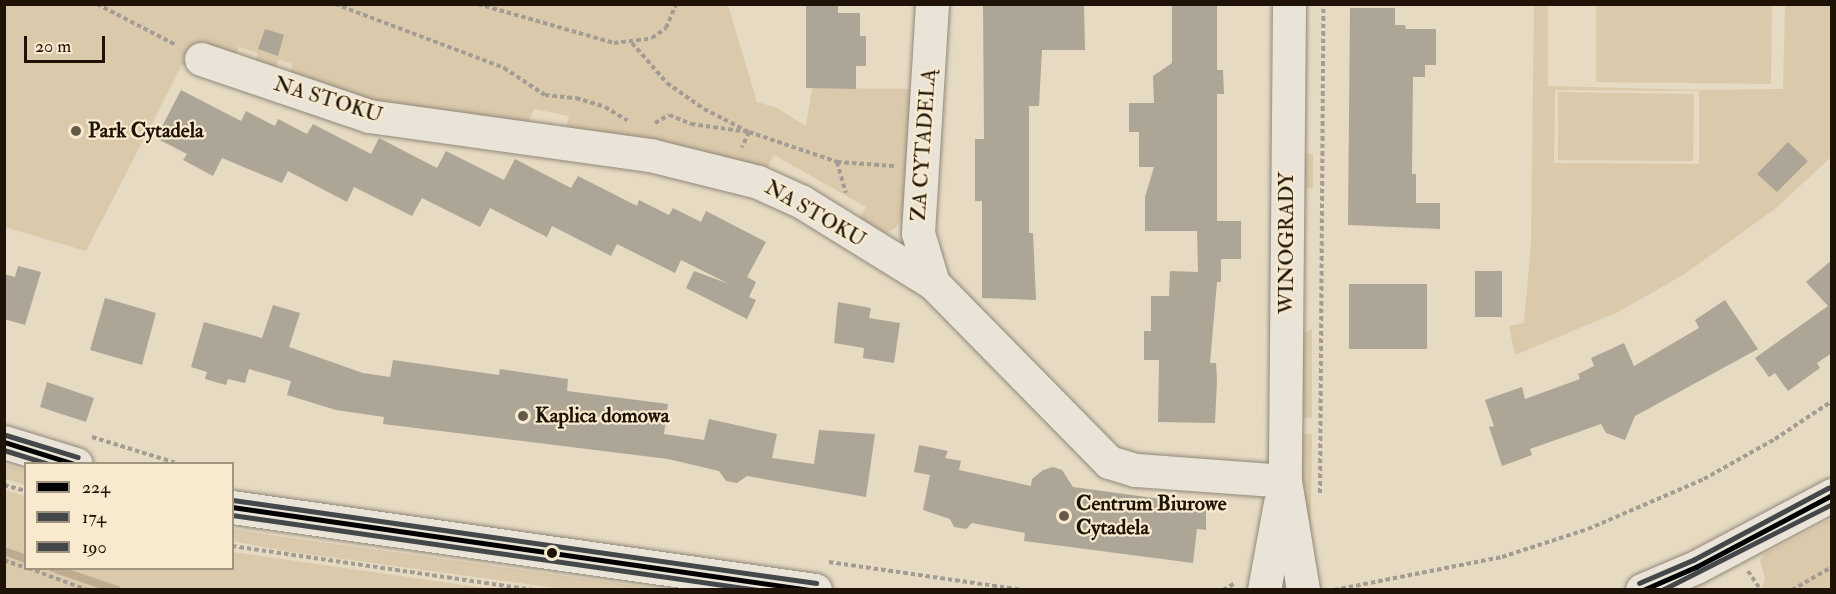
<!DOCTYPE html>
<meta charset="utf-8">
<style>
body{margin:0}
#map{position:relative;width:1836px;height:594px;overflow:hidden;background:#e6dac3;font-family:"IM FELL Double Pica",serif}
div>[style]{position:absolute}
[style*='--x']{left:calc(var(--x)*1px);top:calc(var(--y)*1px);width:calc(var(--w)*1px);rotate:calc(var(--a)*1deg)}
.green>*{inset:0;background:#dac9ab}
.stream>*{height:8px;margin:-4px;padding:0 4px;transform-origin:4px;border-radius:4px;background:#bdac90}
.building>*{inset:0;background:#ada595}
.path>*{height:4px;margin-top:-2px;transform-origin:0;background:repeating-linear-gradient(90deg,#a29c93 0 4.5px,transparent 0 7.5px)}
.roads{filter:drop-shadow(0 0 2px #908879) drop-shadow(0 0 2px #908879)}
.minor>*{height:33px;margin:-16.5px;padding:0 16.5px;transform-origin:16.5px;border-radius:16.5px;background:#eae4d8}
.bus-1>*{height:4.5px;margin:-2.25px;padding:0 2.25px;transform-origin:2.25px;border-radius:2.25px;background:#000}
.bus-2>*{height:4.5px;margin:-2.25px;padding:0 2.25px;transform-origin:2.25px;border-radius:2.25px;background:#45484a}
.bus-3>*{height:4.5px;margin:-2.25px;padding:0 2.25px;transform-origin:2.25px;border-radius:2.25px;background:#45484a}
.dots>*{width:16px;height:16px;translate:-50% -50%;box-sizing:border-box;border:3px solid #f8eacf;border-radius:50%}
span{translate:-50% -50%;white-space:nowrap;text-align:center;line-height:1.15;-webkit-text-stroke:4.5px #f8eacf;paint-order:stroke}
.street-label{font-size:21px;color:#1f1307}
.poi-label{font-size:21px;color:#1f1307;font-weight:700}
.left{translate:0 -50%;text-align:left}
.frame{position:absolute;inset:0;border:6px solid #1f1307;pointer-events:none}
.legend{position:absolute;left:24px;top:462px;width:210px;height:108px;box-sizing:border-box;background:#f8eacf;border:2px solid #a1947f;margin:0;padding:8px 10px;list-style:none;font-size:18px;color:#1f1307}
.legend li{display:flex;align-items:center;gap:12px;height:30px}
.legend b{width:30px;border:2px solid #a1947f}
.scale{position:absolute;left:24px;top:36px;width:81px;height:27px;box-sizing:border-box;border:3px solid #1f1307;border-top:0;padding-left:8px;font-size:18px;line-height:21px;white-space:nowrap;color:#1f1307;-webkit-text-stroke:4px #f8eacf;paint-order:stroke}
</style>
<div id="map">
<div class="green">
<i style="clip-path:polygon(4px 5px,728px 5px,757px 102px,775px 107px,806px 126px,812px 88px,918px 89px,905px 216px,894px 229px,880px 235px,855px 226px,866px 207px,774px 155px,763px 175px,565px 134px,569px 116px,534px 109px,527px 127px,396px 112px,291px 73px,292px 64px,279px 60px,274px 69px,253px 68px,258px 53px,239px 47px,233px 61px,182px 65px,86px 251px,5px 227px)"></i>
<i style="clip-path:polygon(evenodd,1534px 5px,1548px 5px,1548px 86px,1700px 90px,1783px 89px,1785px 5px,1831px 5px,1831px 157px,1775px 209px,1683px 275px,1618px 312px,1515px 355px,1509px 326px,1524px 323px,1531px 243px,1534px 5px,1555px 90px,1699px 91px,1699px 164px,1554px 163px,1555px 90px)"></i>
<i style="clip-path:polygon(1596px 5px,1772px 5px,1771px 84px,1596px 82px)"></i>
<i style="clip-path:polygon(1558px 92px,1694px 94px,1693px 161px,1558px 160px)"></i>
<i style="clip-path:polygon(1305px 154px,1313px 154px,1313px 188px,1301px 188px)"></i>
<i style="clip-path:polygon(1312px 329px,1312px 418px,1304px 418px,1300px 414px,1300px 334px)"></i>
<i style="clip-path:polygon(1304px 434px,1312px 434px,1310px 580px,1305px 564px,1300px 438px)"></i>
<i style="clip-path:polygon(4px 464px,25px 470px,25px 485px,5px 479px)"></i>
<i style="clip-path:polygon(5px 490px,25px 496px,26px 568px,232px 568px,233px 552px,492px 589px,5px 589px)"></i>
<i style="clip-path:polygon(1831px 519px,1831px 589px,1762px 589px,1765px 579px,1760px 560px,1764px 554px)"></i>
<i style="clip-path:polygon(232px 529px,284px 537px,660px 589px,564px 589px,284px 551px,233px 541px)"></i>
</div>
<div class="stream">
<i style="--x:4;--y:551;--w:23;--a:20"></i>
<i style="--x:53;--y:568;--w:68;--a:19"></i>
</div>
<div class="building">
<i style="clip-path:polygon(806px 4px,838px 4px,838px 13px,860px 13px,860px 36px,866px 36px,866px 66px,856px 66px,856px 89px,806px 88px)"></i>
<i style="clip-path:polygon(983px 4px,1084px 4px,1085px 50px,1042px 50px,1039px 106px,1029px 106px,1029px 233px,1033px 233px,1036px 300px,982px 298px,982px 201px,975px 201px,975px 139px,984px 139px)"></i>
<i style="clip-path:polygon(1172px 4px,1217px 4px,1217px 70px,1223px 70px,1224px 94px,1217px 94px,1217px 221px,1241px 221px,1241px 259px,1221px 259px,1221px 282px,1217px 282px,1210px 363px,1216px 363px,1217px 380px,1215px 423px,1158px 422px,1159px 360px,1144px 360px,1144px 331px,1151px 331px,1151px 296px,1169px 296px,1170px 271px,1198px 272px,1197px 231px,1145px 231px,1145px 197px,1154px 167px,1139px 167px,1139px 132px,1129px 132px,1129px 103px,1154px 103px,1153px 76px,1172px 63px)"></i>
<i style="clip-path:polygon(1350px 8px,1395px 8px,1395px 25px,1405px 25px,1406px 29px,1436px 29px,1436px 65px,1425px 65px,1425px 77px,1413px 77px,1412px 174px,1416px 174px,1416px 203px,1440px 203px,1440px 229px,1348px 225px)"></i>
<i style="clip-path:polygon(265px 29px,284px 35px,278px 56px,258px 49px)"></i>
<i style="clip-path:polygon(181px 90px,241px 121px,246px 111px,275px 126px,278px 119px,307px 134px,313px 124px,371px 154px,379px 138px,437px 168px,446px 151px,504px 180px,515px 159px,571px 188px,578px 176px,637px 206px,639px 200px,669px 215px,673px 208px,701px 222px,706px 211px,766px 242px,747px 277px,756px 282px,749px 297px,756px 300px,747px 319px,686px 288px,694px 271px,729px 284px,681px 260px,675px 273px,617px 244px,611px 256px,552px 226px,547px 237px,490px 208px,480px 227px,422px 198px,412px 216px,354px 187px,347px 202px,288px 171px,282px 183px,222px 158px,213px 176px,183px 160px,187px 154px,156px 138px)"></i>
<i style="clip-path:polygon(1788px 142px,1808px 161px,1777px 192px,1757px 174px)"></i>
<i style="clip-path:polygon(1832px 260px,1832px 353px,1817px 363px,1820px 368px,1788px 391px,1775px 373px,1769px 377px,1755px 358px,1828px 306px,1806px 282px)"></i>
<i style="clip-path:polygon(18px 266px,41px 272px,25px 325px,4px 319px,4px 274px,15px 277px)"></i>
<i style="clip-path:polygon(1475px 271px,1502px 271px,1502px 317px,1475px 317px)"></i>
<i style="clip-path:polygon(1349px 284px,1427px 284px,1427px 349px,1349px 349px)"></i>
<i style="clip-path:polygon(105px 298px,156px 313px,142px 365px,90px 350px)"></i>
<i style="clip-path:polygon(1725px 300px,1758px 349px,1635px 416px,1625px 440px,1606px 433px,1601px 424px,1530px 449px,1532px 455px,1502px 466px,1489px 427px,1494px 426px,1485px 400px,1522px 387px,1525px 399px,1580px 379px,1578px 374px,1594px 366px,1591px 358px,1624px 343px,1634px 366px,1699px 328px,1695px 320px)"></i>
<i style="clip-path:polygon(838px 302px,871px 308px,869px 318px,900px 323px,894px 363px,863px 358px,864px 348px,834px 343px)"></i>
<i style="clip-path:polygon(273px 305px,300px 313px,289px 347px,363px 373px,390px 377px,393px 360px,499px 375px,500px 369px,568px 379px,567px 391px,668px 404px,664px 434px,704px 440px,709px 419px,777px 434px,772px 458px,814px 464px,819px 430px,875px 434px,866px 497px,747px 476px,737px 483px,726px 481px,719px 471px,668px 459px,383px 424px,384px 417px,336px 410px,287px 395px,291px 381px,249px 369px,245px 383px,228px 379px,226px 385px,205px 379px,207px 372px,191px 367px,204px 322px,262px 338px)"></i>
<i style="clip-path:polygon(47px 382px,94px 398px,86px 422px,40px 407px)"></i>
<i style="clip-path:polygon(919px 445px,948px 451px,945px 458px,961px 461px,959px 470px,1031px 486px,1032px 479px,1043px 470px,1053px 467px,1062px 470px,1073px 487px,1206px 505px,1206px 530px,1197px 529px,1193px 563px,1024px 541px,1025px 533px,972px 523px,966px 529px,954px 527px,950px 519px,923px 510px,930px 475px,914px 472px)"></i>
</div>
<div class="path">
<i style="--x:97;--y:4;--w:89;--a:27.4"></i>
<i style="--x:335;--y:4;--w:181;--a:20.7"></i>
<i style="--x:504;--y:68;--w:49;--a:33.4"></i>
<i style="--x:545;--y:95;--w:31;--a:6"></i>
<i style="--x:576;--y:98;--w:30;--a:17"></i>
<i style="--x:605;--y:107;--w:26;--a:31"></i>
<i style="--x:478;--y:4;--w:141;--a:16"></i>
<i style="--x:614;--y:43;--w:38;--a:-7"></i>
<i style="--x:652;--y:38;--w:17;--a:-36"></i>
<i style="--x:666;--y:28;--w:26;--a:-67"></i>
<i style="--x:632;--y:43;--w:53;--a:48.8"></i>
<i style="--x:667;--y:83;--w:45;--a:35.1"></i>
<i style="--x:704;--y:109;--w:51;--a:27.1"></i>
<i style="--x:749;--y:132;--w:93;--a:18.8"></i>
<i style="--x:837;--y:162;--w:57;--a:4"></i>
<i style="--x:655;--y:123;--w:16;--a:-30"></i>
<i style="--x:669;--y:115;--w:24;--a:22"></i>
<i style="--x:691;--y:124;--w:59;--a:7.9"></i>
<i style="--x:749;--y:132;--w:17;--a:115"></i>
<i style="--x:837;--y:162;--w:32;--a:74"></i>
<i style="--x:92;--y:437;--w:92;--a:17.1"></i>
<i style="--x:4;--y:485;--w:23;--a:15"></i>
<i style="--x:1320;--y:493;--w:489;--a:-89.6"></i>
<i style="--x:232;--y:546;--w:305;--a:8.3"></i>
<i style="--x:4;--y:560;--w:23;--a:20"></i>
<i style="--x:829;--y:562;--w:197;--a:8.2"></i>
<i style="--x:28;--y:568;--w:63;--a:20.4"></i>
<i style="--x:1748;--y:571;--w:23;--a:56"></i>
<i style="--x:1223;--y:590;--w:14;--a:-30"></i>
<i style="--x:1334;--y:590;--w:171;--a:-11.1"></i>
<i style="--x:1502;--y:557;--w:90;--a:-18"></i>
<i style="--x:1588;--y:529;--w:126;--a:-23.3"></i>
<i style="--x:1704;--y:479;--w:81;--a:-29.4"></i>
<i style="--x:1775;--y:439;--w:69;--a:-33.7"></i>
<i style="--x:1792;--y:590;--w:46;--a:-29.9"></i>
</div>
<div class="roads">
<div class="minor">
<i style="--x:932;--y:4;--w:229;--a:93.5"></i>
<i style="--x:918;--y:233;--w:52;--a:73.3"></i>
<i style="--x:1289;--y:4;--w:477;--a:90.5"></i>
<i style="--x:1285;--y:481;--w:110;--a:80.6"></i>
<i style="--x:201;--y:59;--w:177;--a:18.7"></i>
<i style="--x:369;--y:116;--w:284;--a:7.9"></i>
<i style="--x:650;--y:155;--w:111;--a:14"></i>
<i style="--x:758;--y:182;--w:48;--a:24.4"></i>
<i style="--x:802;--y:202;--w:154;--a:31.7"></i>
<i style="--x:933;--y:283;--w:251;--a:45.5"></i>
<i style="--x:1109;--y:462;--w:28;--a:17"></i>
<i style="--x:1136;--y:470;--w:149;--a:4.2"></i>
<i style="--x:4;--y:442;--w:75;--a:17"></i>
<i style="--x:232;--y:507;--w:589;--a:8.1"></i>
<i style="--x:1264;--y:590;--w:88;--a:-79.6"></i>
<i style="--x:1642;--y:590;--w:59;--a:-23.1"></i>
<i style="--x:1696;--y:567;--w:154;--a:-27.9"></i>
</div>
</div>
<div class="bus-1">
<i style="--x:4;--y:442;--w:73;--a:17.4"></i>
<i style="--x:232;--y:507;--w:585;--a:8.16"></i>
<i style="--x:1643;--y:590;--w:58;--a:-23.5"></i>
<i style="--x:1696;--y:567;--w:154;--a:-27.9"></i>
</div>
<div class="bus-2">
<i style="--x:4;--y:450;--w:47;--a:17.3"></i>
<i style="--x:232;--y:515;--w:531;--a:8.11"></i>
<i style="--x:1662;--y:590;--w:191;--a:-26.8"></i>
</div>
<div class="bus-3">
<i style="--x:6;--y:435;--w:75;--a:17"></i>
<i style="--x:233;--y:500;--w:589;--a:8.1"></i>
<i style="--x:1639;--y:583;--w:59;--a:-23.1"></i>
<i style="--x:1693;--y:560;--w:153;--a:-28.1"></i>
</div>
<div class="dots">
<i style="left:76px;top:131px;background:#655949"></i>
<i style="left:523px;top:416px;background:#655949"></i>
<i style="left:1064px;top:516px;background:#655949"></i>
<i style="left:552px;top:553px;background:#1f1307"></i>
</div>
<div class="street-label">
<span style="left:328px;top:100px;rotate:17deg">NA STOKU</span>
<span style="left:924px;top:145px;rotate:-86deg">ZA CYTADELĄ</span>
<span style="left:815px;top:214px;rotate:30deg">NA STOKU</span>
<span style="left:1287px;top:243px;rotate:-90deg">WINOGRADY</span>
</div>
<div class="poi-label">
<span class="left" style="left:88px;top:131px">Park Cytadela</span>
<span class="left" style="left:535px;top:416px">Kaplica domowa</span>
<span class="left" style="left:1076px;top:516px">Centrum Biurowe<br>Cytadela</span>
</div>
<div class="frame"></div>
<ul class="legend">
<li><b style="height:8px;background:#000"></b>224</li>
<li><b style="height:8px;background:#45484a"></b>174</li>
<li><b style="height:8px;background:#45484a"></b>190</li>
</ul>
<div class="scale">20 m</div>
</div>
